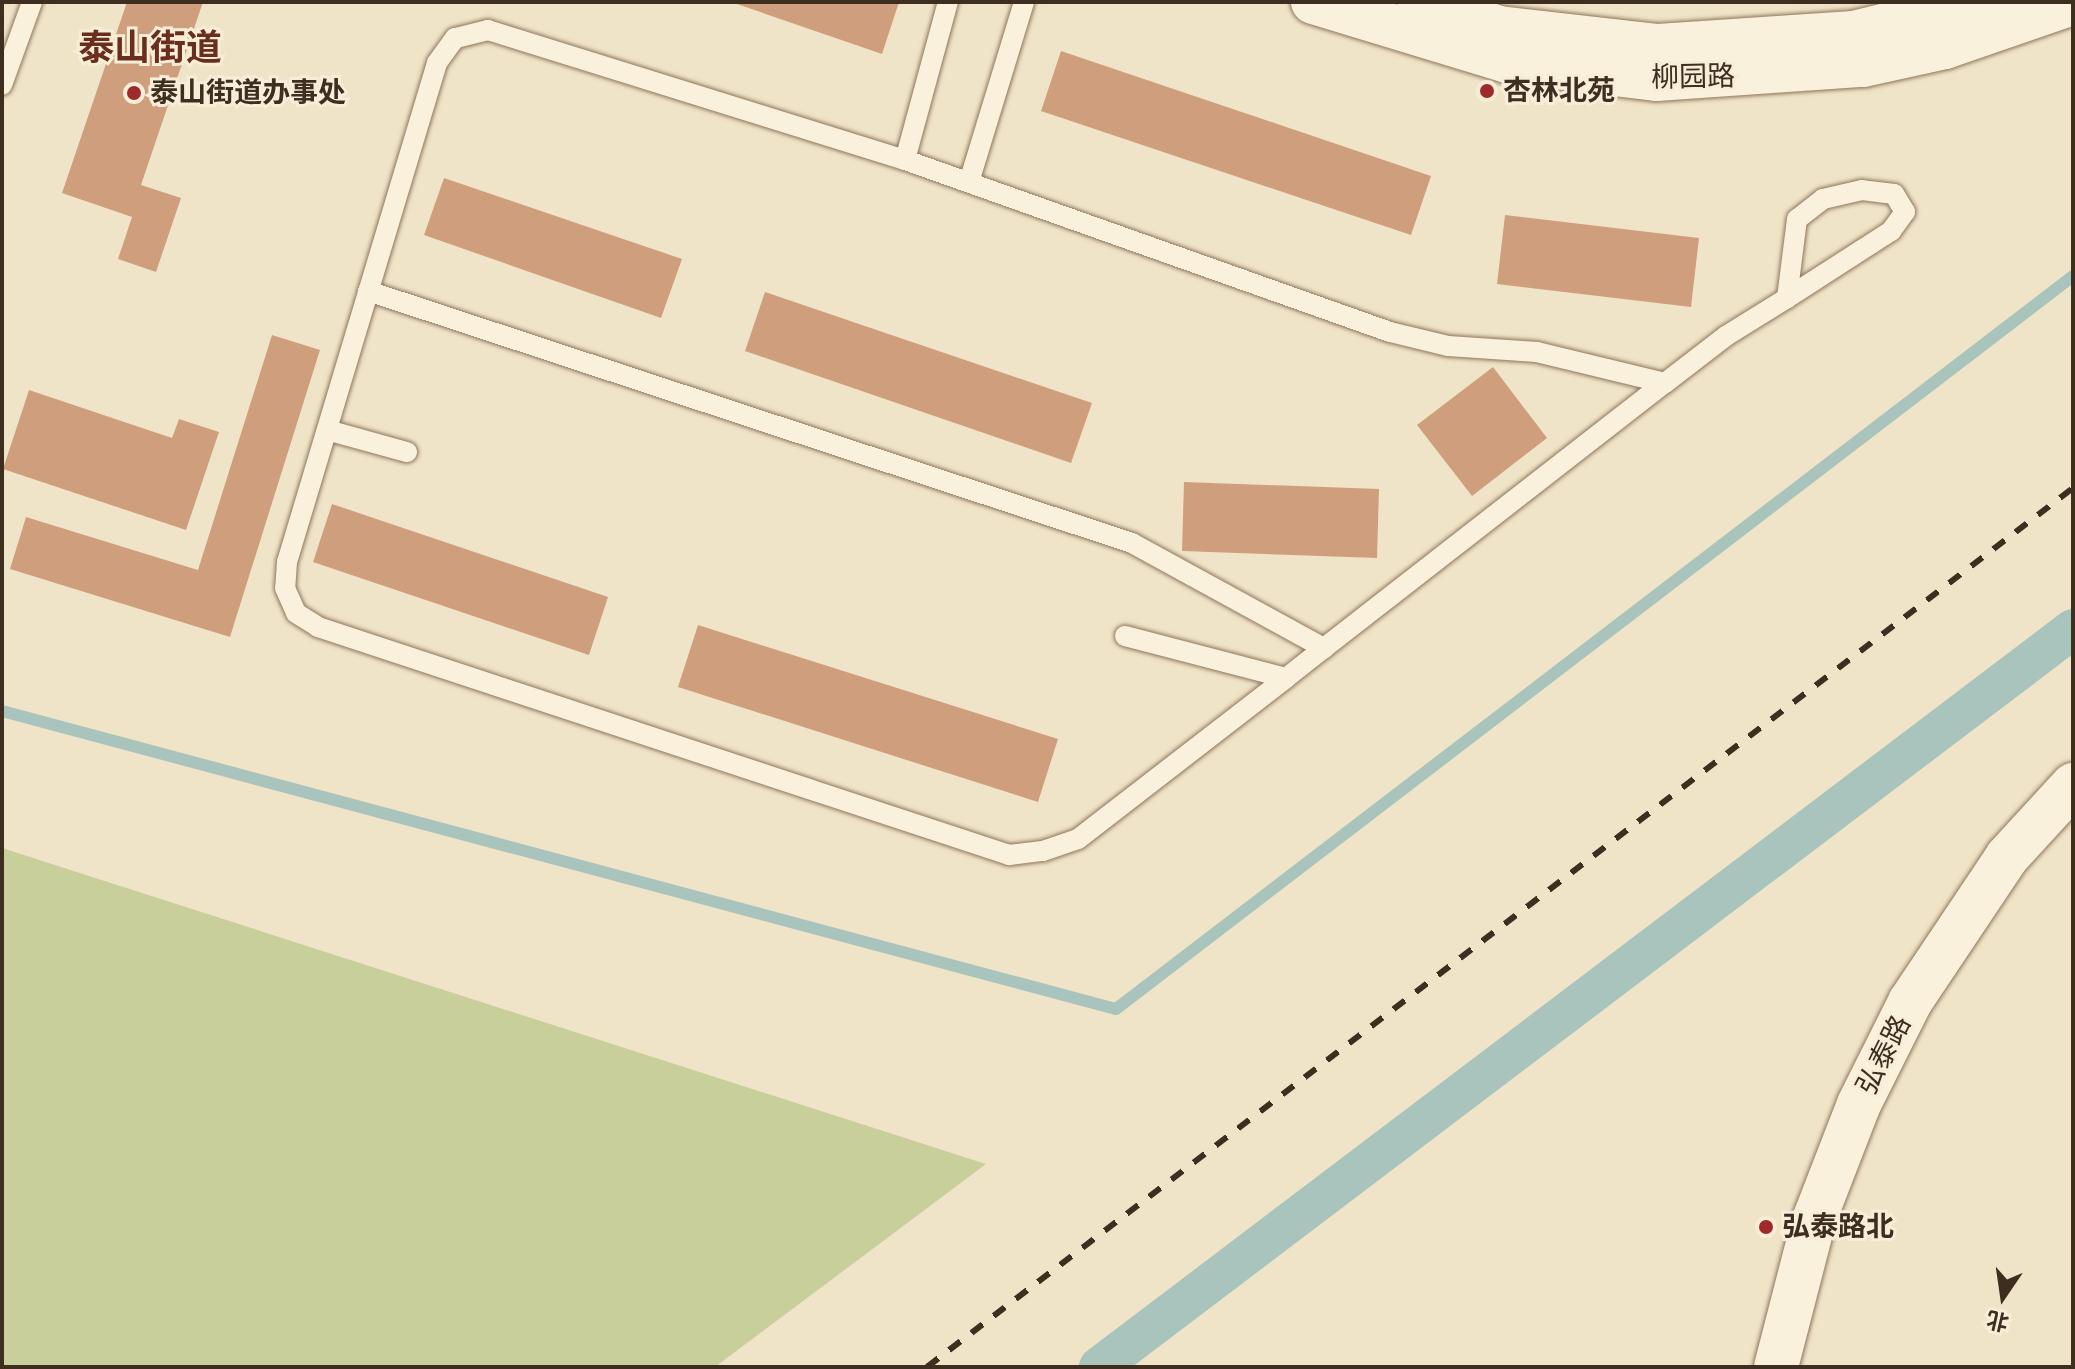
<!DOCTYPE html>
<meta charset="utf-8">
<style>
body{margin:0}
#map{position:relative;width:2075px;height:1369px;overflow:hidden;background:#f0e4c8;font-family:Bitter,"Noto Sans SC",serif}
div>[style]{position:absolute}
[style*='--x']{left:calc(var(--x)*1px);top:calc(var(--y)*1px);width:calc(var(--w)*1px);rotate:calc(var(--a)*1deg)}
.green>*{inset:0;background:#c9cf9b}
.stream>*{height:12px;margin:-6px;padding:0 6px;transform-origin:6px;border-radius:6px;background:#a9c4bc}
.canal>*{height:40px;margin:-20px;padding:0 20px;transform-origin:20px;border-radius:20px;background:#a9c4bc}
.building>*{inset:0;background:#cf9f7d}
.roads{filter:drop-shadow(0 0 2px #8d765c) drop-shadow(0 0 2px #8d765c)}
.service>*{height:20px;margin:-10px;padding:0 10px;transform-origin:10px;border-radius:10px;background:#faf1dc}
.tertiary>*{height:44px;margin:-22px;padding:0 22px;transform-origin:22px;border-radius:22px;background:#faf1dc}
.rail>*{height:6px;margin-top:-3px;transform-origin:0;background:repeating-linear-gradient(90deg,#3d2e20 0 14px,transparent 0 28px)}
.dots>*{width:22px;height:22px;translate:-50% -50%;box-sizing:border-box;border:4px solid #f7eed8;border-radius:50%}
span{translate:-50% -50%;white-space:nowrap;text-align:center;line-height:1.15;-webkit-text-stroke:6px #f7eed8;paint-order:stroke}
.street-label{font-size:28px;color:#3d2e20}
.poi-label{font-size:28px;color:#3d2e20;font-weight:700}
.left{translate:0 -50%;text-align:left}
.district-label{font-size:36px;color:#6b2e1e;font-weight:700}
.frame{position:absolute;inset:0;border:4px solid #3d2e20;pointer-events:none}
.north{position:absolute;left:1963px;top:1257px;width:80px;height:80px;-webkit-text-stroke:6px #f7eed8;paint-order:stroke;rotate:193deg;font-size:22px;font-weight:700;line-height:32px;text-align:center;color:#3d2e20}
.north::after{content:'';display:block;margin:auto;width:28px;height:36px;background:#3d2e20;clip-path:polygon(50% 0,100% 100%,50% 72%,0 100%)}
</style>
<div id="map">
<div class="green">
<i style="clip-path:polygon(2px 848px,986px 1164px,715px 1367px,2px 1367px)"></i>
</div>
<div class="stream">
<i style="--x:2;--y:711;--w:1153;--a:14.98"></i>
<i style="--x:1116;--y:1009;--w:1205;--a:-37.45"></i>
</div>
<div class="canal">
<i style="--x:1099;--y:1367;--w:1222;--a:-37.15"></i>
</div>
<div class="building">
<i style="clip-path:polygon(127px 2px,203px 2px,141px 185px,181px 198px,156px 272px,118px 259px,132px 217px,62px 193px)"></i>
<i style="clip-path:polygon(731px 2px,899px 2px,882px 54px)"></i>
<i style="clip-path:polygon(1061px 51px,1431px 176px,1411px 235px,1041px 111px)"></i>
<i style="clip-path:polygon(444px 178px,682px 259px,661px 318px,424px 235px)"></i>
<i style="clip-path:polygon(1505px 215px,1699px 238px,1691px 307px,1497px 284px)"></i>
<i style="clip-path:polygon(765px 292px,1092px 403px,1071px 463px,745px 351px)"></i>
<i style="clip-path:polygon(272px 335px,320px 350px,230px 637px,10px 569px,26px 517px,198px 570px)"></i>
<i style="clip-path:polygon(1493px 367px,1547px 438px,1472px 496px,1417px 425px)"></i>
<i style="clip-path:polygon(29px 390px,172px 438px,179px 419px,219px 432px,186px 530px,3px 469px)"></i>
<i style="clip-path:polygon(1184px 482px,1379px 489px,1377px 558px,1182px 551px)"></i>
<i style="clip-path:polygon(332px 504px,608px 597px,589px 655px,313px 562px)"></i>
<i style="clip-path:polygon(698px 625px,1058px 739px,1038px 802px,678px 687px)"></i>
</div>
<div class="roads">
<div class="service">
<i style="--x:2;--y:85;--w:88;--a:-70.1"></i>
<i style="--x:905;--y:160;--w:164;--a:-74.8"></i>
<i style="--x:969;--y:182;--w:188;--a:-73"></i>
<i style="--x:368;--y:291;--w:804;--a:18.25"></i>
<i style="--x:1132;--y:543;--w:219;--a:28.7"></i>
<i style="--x:1665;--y:383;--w:132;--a:-166.4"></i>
<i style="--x:1537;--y:352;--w:89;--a:-176.1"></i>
<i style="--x:1448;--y:346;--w:60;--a:-166.4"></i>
<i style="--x:1390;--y:332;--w:515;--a:-160.47"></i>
<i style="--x:905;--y:160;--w:437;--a:-162.7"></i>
<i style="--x:488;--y:30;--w:34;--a:166"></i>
<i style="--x:455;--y:38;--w:31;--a:126"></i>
<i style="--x:437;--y:63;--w:521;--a:106.73"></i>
<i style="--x:287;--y:562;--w:26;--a:94"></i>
<i style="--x:285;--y:588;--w:27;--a:66"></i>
<i style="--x:296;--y:613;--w:26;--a:32"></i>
<i style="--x:318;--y:627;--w:728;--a:18.26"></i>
<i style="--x:1009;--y:855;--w:34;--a:-7"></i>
<i style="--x:1043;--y:851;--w:37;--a:-19"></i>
<i style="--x:1078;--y:839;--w:263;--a:-37.7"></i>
<i style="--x:1286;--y:678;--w:48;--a:-38.3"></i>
<i style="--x:1324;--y:648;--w:432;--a:-37.9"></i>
<i style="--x:1665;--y:383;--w:77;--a:-37.6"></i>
<i style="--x:1726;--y:336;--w:72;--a:-31.9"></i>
<i style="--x:1787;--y:298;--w:124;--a:-32.8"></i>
<i style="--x:1891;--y:231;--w:24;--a:-54"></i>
<i style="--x:1905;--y:212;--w:21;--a:-121"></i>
<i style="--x:1894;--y:194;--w:32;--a:-173"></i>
<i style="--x:1862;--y:190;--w:40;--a:167"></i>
<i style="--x:1823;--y:199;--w:33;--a:142"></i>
<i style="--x:1797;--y:219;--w:80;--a:97.2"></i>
<i style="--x:327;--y:430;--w:83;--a:15.4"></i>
<i style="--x:1125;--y:636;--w:166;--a:14.6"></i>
</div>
<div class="tertiary">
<i style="--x:1313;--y:2;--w:203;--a:16.9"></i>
<i style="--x:1507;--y:61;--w:150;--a:6.9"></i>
<i style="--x:1656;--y:79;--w:207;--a:-3.9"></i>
<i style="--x:1863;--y:65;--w:84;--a:-12.4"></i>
<i style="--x:1945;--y:47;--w:135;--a:-19"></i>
<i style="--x:1419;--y:2;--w:84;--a:18"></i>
<i style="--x:1499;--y:28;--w:160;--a:6.5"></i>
<i style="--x:1658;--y:46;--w:196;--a:-3.8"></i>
<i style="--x:1854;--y:33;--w:132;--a:-13.6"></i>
<i style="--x:1776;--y:1367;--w:152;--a:-75.5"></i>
<i style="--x:1814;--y:1220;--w:124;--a:-68.8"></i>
<i style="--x:1859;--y:1104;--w:114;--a:-63.4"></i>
<i style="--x:1910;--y:1002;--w:174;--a:-56.2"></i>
<i style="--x:2007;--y:857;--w:98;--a:-47.5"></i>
</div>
</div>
<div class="rail">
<i style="--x:927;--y:1367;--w:1444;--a:-37.49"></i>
</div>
<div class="dots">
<i style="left:1487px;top:91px;background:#9e2a2b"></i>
<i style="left:134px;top:93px;background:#9e2a2b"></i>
<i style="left:1766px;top:1227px;background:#9e2a2b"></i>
</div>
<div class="street-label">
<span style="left:1693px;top:77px;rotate:-1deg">柳园路</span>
<span style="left:1884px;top:1055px;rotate:-63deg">弘泰路</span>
</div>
<div class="poi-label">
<span class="left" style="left:1503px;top:91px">杏林北苑</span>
<span class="left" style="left:150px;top:93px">泰山街道办事处</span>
<span class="left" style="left:1782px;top:1227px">弘泰路北</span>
</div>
<div class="district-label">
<span style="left:150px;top:49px">泰山街道</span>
</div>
<div class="frame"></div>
<div class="north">北</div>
</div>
